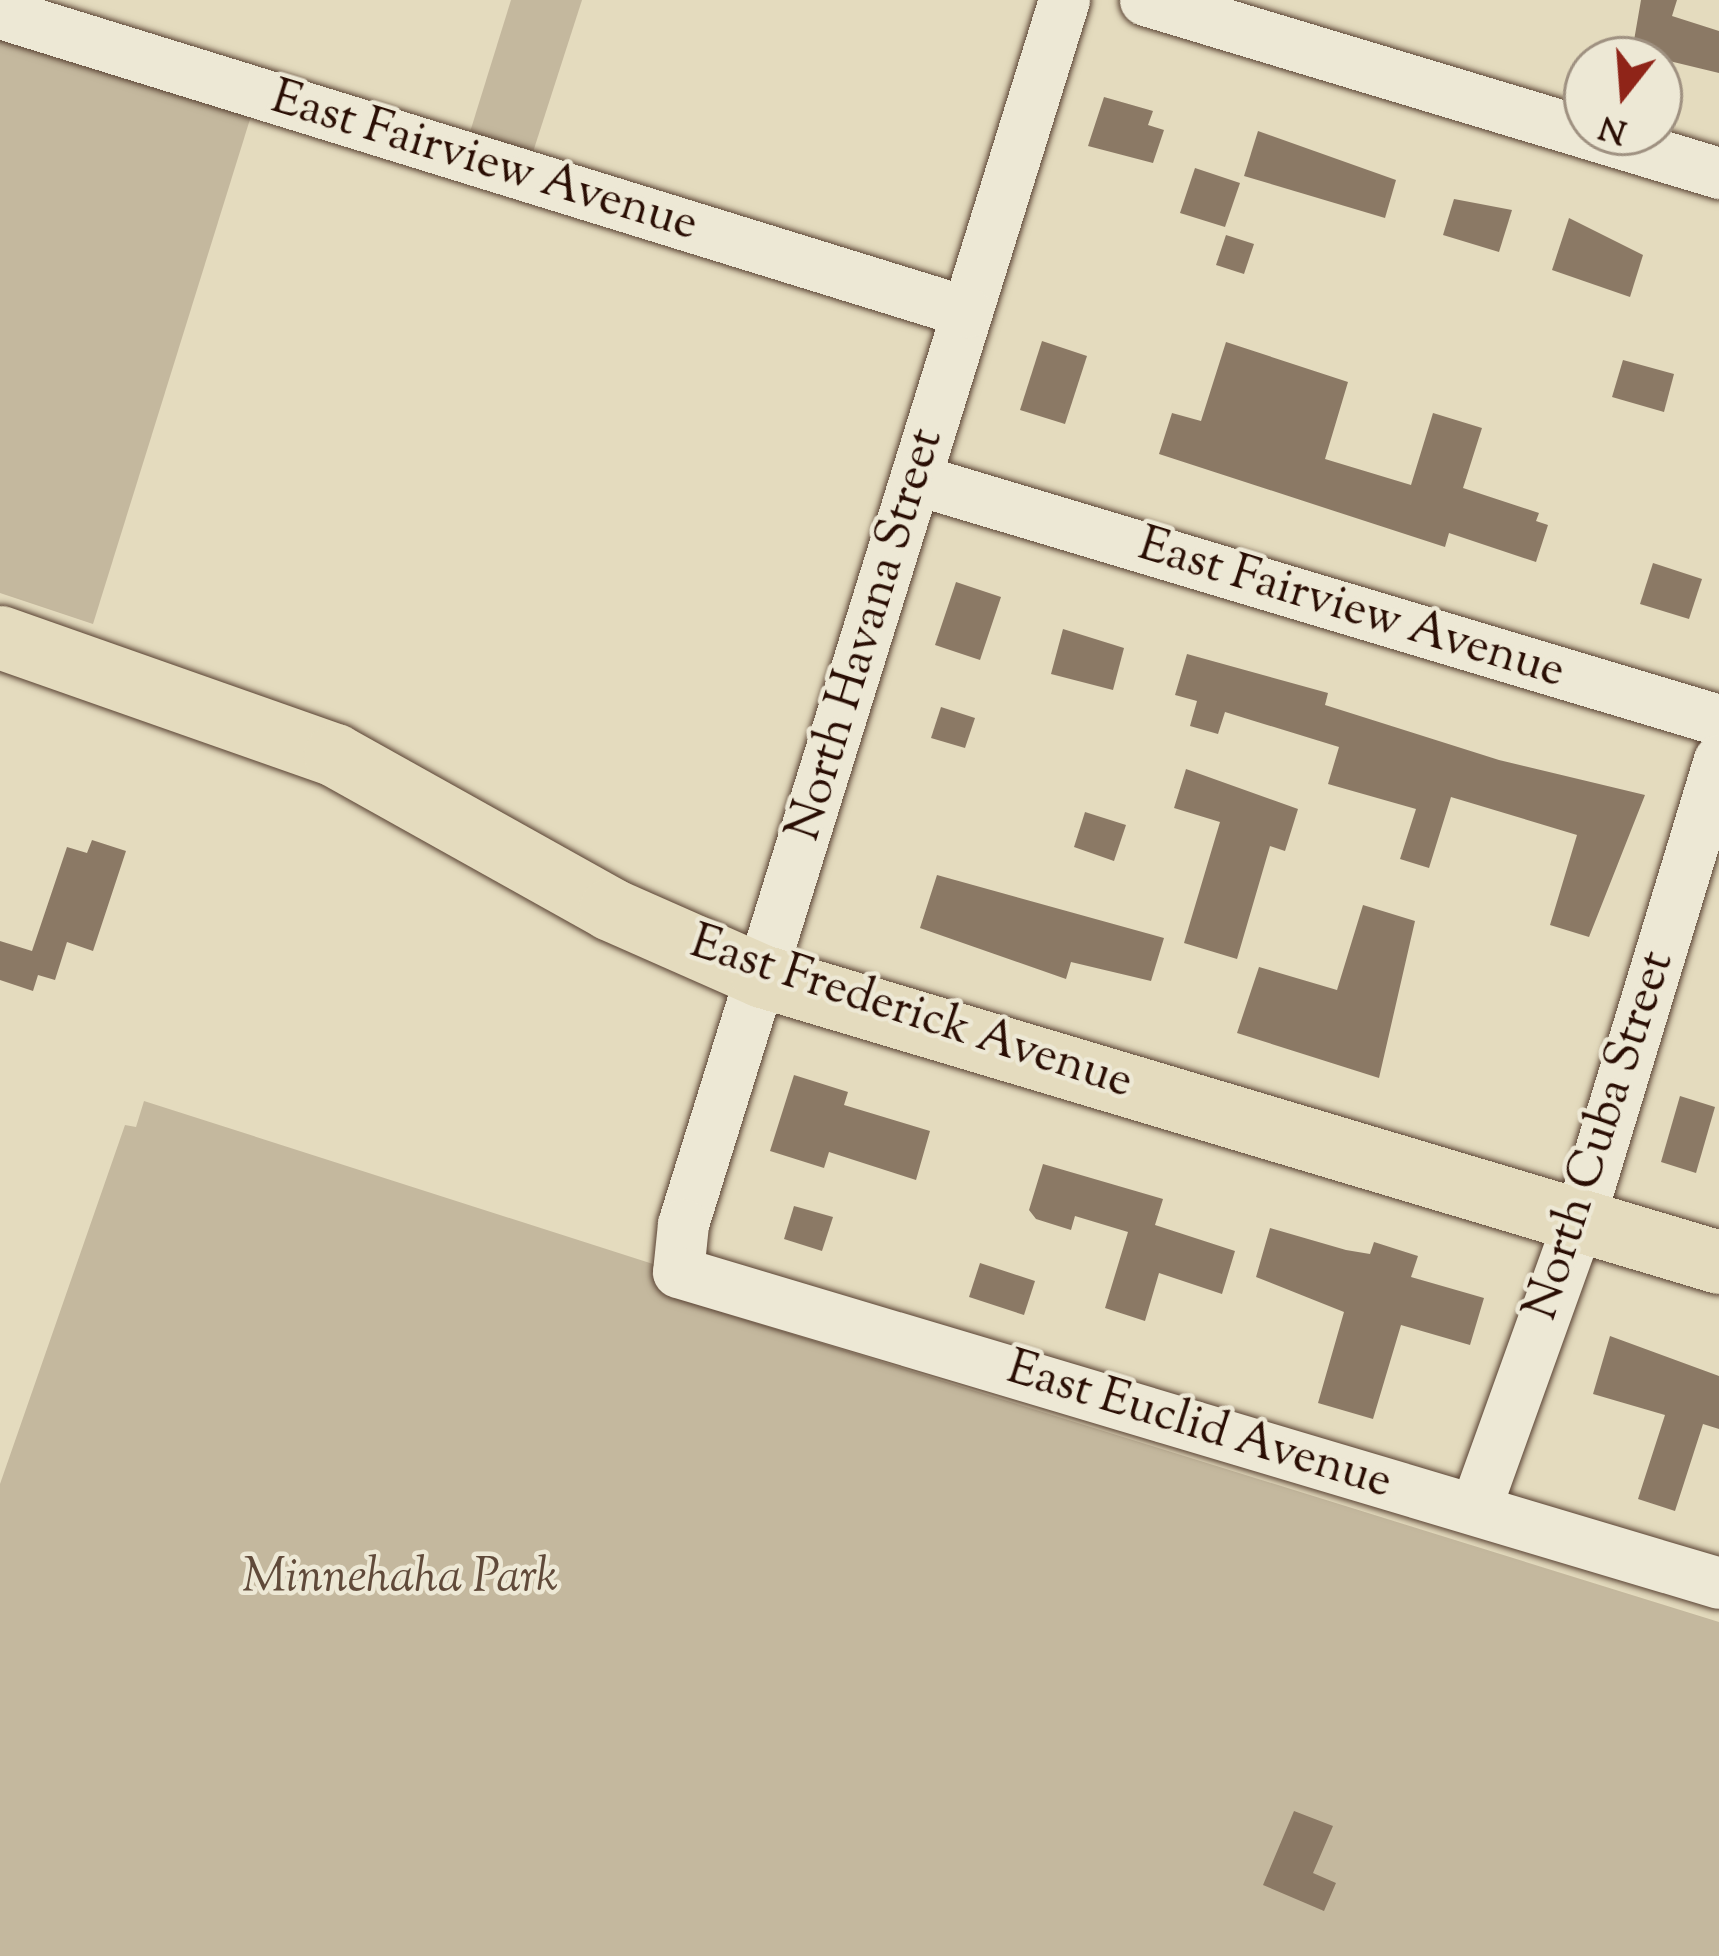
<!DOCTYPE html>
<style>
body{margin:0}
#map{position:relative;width:1719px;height:1956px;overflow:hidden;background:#e4dbbe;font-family:"Sorts Mill Goudy",serif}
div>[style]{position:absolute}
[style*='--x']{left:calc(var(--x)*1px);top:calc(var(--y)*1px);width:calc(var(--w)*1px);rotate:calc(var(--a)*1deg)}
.green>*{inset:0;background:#c4b89e}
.building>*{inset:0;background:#8b7965}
.roads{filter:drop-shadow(0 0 3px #584132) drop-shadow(0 0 3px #584132)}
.minor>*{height:51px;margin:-25.5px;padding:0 25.5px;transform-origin:25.5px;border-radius:25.5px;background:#ede8d5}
.major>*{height:63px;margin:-31.5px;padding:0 31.5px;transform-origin:31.5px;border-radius:31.5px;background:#e4dbbe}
span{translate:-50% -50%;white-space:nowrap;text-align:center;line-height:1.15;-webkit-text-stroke:9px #ede8d5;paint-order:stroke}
.street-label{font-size:48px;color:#2a0e04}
.park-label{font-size:48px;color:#604a3a;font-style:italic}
.north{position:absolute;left:1563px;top:36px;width:120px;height:120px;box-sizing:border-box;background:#ede8d5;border:3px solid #9f9181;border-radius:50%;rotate:197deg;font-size:33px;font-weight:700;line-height:48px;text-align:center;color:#2a0e04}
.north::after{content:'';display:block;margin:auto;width:42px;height:54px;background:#8f2418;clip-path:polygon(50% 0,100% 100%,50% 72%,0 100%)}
</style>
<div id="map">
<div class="green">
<i style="clip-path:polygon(511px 0,582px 0,533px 152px,470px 132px)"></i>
<i style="clip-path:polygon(0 39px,251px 116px,93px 624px,0 593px)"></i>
<i style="clip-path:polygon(144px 1101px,678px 1272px,698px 1305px,1719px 1622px,1719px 1956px,0 1956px,0 1484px,125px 1125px,136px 1127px)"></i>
</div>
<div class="building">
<i style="clip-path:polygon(1641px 0,1677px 0,1672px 16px,1719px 31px,1719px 73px,1632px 52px)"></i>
<i style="clip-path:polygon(1104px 97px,1153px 111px,1148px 125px,1164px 130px,1153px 163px,1088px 146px)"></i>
<i style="clip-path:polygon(1258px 131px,1396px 180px,1385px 218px,1244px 176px)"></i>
<i style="clip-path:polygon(1195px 168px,1240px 183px,1225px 227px,1180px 213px)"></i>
<i style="clip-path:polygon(1454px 199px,1512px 210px,1499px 252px,1443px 235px)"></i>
<i style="clip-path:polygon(1569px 218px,1643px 255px,1630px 297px,1552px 270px)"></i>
<i style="clip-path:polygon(1226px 235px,1254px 244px,1244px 274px,1216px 265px)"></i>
<i style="clip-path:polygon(1042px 341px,1087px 356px,1065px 424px,1020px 410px)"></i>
<i style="clip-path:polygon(1226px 342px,1348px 382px,1325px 459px,1411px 485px,1433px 413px,1482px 428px,1463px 488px,1539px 513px,1536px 521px,1548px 525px,1536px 562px,1449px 533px,1445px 547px,1159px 454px,1172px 413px,1201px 421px)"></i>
<i style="clip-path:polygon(1623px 360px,1674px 374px,1664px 412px,1612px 397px)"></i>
<i style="clip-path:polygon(1653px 563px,1702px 579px,1689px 619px,1640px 604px)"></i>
<i style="clip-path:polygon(956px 582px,1001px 597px,980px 660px,935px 645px)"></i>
<i style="clip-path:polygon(1063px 629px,1124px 648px,1113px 690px,1051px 674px)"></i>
<i style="clip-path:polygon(1187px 654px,1328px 693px,1325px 705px,1499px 760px,1645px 795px,1589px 937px,1550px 925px,1577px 835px,1451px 797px,1429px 868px,1400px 859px,1416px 809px,1328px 784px,1339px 747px,1225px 712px,1218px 734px,1190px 726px,1197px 701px,1175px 695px)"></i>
<i style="clip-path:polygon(941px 707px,975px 718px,965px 748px,931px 738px)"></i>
<i style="clip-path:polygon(1186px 769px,1298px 809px,1285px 851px,1270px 846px,1237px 959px,1184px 943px,1220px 822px,1174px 808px)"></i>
<i style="clip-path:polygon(1085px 812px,1126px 825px,1114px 861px,1074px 847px)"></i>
<i style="clip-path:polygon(92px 840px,126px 851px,93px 951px,67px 942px,55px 980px,38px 975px,33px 991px,0 980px,0 941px,32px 951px,67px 847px,87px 853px)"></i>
<i style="clip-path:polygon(937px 875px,1164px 938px,1151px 981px,1071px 962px,1066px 979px,920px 928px)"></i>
<i style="clip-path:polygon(1363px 905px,1415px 921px,1379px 1078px,1237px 1033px,1259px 967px,1337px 990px)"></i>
<i style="clip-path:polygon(794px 1075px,848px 1092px,844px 1105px,930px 1131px,916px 1180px,829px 1152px,824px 1168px,770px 1151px)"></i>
<i style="clip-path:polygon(1680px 1096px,1715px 1107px,1696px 1173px,1661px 1162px)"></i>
<i style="clip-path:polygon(1043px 1164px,1163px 1199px,1155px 1225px,1235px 1251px,1222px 1294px,1159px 1273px,1145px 1321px,1105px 1308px,1128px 1232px,1075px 1216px,1071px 1230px,1036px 1219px,1029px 1210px)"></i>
<i style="clip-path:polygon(794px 1206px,833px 1217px,822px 1251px,784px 1239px)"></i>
<i style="clip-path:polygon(1270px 1228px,1346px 1250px,1370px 1254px,1374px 1242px,1418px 1256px,1411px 1277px,1484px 1298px,1470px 1345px,1401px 1325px,1373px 1419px,1318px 1403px,1344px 1312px,1256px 1277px)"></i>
<i style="clip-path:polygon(980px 1263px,1035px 1281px,1024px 1315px,969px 1297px)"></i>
<i style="clip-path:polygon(1610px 1336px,1719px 1376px,1719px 1429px,1703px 1424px,1675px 1511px,1638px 1499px,1665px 1415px,1593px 1394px)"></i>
<i style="clip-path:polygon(1294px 1811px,1333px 1826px,1313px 1873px,1336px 1883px,1324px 1911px,1263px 1885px)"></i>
</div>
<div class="roads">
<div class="minor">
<i style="--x:1064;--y:0;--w:1282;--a:107.29"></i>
<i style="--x:683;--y:1224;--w:48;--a:95.9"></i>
<i style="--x:678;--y:1272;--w:1086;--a:16.63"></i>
<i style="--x:1145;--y:0;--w:600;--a:16.77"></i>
<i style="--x:0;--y:13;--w:1012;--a:17.18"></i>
<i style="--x:915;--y:479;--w:839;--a:16.69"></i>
<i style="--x:1475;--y:1509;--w:307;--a:-70.2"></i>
<i style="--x:1579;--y:1220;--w:481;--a:-73.1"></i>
</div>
<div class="major">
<i style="--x:0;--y:637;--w:355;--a:19.4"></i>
<i style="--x:335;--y:755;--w:315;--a:29.2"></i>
<i style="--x:610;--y:909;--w:166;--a:23.8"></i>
<i style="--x:762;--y:976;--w:999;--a:16.64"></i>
</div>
</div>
<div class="street-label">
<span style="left:484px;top:163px;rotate:17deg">East Fairview Avenue</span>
<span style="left:1351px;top:610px;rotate:17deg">East Fairview Avenue</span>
<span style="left:867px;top:635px;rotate:-73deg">North Havana Street</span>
<span style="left:911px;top:1014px;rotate:18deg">East Frederick Avenue</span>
<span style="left:1601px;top:1136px;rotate:-72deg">North Cuba Street</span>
<span style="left:1199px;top:1427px;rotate:17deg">East Euclid Avenue</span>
</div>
<div class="park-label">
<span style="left:400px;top:1579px">Minnehaha Park</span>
</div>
<div class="north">N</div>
</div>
